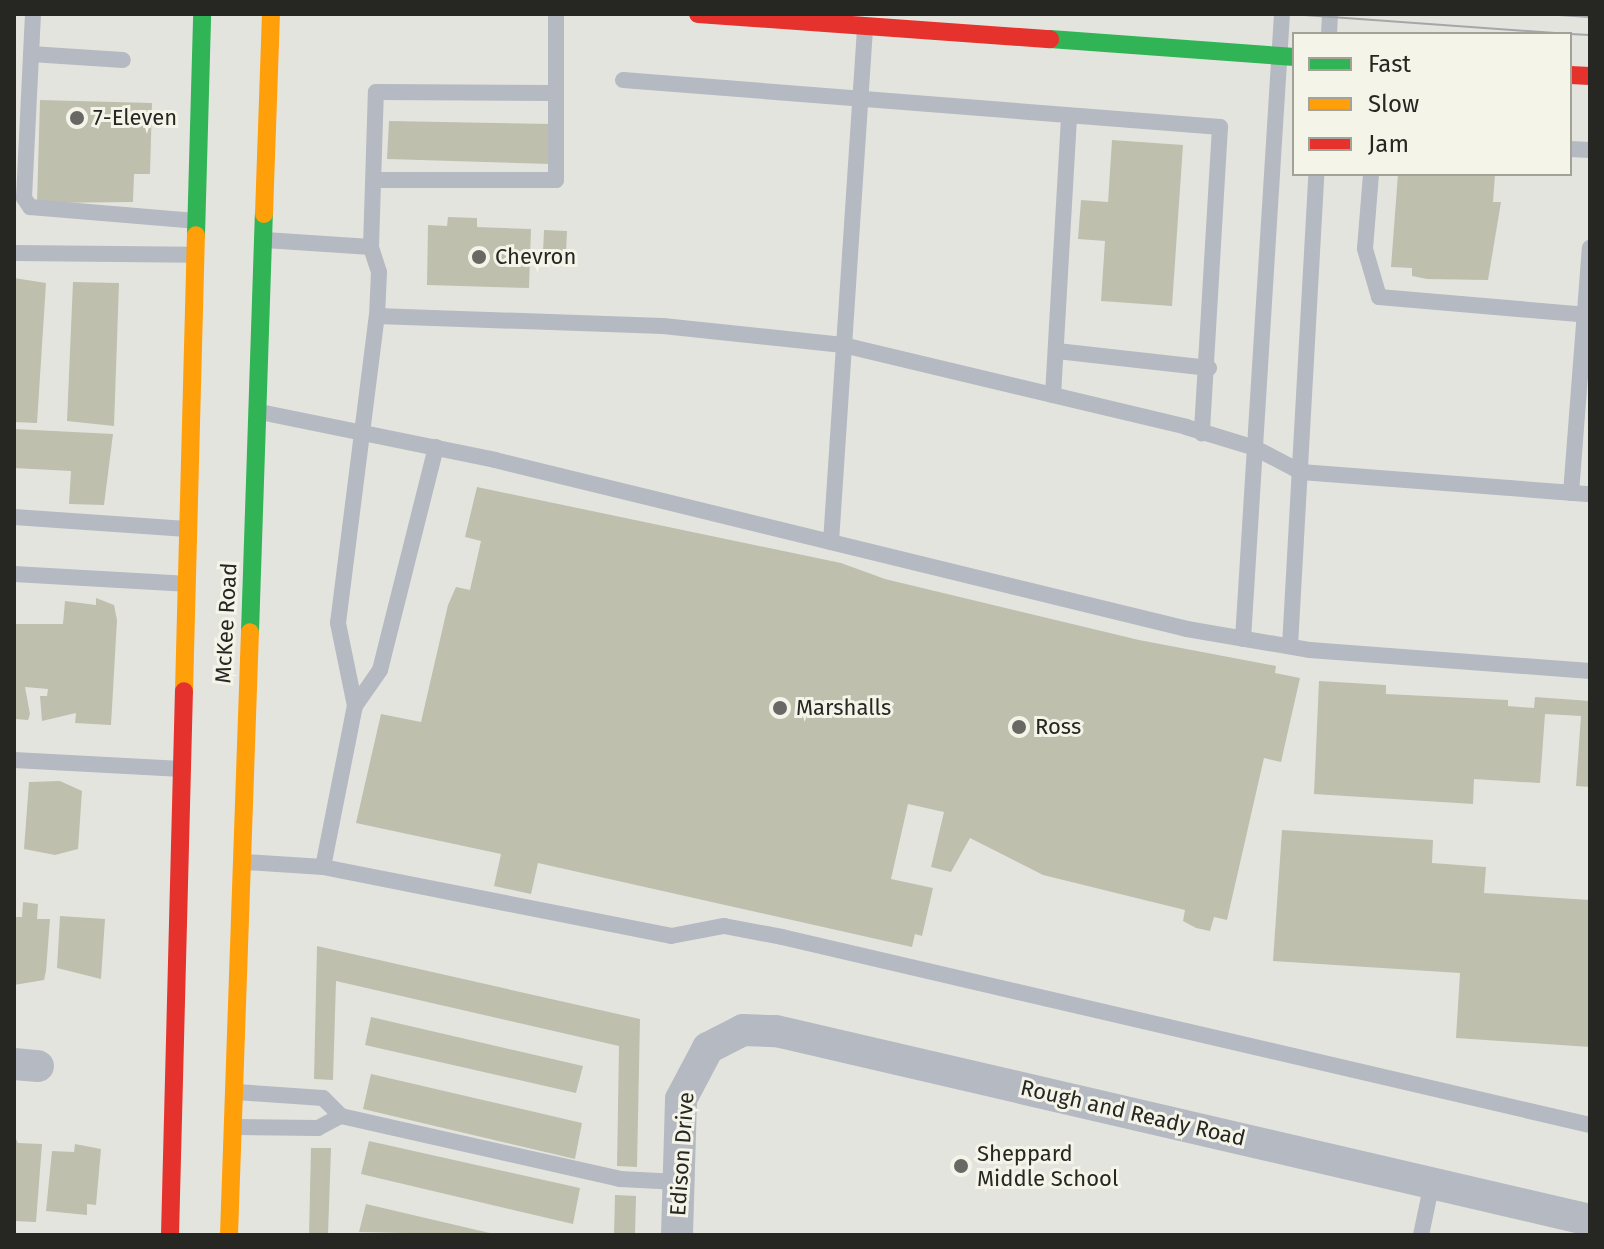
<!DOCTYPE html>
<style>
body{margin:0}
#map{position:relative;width:1604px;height:1249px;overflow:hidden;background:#e4e4df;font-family:"Fira Sans",sans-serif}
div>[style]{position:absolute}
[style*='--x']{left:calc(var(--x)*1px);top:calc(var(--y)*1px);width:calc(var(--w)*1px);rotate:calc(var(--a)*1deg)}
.building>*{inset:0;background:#bfbfae}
.lane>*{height:16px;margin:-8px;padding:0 8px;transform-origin:8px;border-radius:8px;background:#b5b9c1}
.street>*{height:32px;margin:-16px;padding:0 16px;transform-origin:16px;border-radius:16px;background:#b5b9c1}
.fast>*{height:18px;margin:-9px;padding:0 9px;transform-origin:9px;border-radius:9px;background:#30b455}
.slow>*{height:18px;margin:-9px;padding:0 9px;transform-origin:9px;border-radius:9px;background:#ff9f0a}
.jam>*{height:18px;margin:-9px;padding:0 9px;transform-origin:9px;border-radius:9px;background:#e5322d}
.tram>*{height:2px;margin:-1px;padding:0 1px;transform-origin:1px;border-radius:1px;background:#a4a7a9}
.dots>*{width:22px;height:22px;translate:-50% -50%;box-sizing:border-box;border:4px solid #f4f4e9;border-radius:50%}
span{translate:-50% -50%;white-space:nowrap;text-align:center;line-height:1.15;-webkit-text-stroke:6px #f4f4e9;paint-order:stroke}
.poi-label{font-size:22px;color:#262622}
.left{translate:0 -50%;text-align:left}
.street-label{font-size:22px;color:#262622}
.frame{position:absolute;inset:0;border:16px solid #262622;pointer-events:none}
.legend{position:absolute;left:1292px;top:32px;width:280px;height:144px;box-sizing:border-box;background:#f4f4e9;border:2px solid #a2a299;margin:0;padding:10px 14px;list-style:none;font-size:24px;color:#262622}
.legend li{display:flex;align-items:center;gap:16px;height:40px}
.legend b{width:40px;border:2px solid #a2a299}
</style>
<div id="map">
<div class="building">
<i style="clip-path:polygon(40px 100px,152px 103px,150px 174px,134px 174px,133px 202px,37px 203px)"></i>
<i style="clip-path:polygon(389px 121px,552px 124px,551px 164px,387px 159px)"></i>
<i style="clip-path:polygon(1112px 140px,1183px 145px,1172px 306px,1101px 301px,1105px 241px,1078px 239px,1081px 200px,1108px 202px)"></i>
<i style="clip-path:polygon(1398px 174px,1495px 174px,1493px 202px,1501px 202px,1488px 280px,1427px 279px,1412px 276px,1412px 268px,1391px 267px)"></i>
<i style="clip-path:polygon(448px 217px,477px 218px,477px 227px,531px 229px,529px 288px,427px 285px,428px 225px,447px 226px)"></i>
<i style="clip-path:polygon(544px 230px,567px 231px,566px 253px,543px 252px)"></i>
<i style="clip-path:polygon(14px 278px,46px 283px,37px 423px,14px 422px)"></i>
<i style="clip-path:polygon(73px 282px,119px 283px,114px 426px,67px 421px)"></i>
<i style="clip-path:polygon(14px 429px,113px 434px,104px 505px,69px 504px,71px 471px,14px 468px)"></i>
<i style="clip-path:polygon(477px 487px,841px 563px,885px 579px,1139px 640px,1276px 666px,1275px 673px,1300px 678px,1281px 762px,1264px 758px,1227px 920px,1214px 917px,1210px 931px,1196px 928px,1183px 921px,1185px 910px,1043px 875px,970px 838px,951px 872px,931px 867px,944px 812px,908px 804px,891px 879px,933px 888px,922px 936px,915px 934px,912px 947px,538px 863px,531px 894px,494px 886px,501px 854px,356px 823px,381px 714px,421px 722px,448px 605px,456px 587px,470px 590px,481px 541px,465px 537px)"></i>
<i style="clip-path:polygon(96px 598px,114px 605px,117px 620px,111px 725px,75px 723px,76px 713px,42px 721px,40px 696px,47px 696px,48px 689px,25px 687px,30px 714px,28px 720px,15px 719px,14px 624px,63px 624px,65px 601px,96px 605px)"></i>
<i style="clip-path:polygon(1319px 681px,1386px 685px,1386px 694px,1508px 700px,1508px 706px,1534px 708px,1535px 697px,1590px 701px,1590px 787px,1576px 786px,1581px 716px,1545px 714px,1540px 783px,1474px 779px,1473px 804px,1314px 794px)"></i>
<i style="clip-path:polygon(60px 781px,82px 791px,78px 849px,55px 855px,24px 849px,29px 782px)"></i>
<i style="clip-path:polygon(1282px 830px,1433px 840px,1432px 863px,1486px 867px,1484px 893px,1590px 900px,1590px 1047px,1456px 1038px,1460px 973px,1273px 961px)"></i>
<i style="clip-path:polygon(23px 902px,38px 904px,37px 919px,50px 919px,46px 971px,44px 980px,14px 985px,14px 917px,22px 917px)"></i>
<i style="clip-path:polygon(60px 916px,105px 919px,101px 979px,57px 968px)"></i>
<i style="clip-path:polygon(317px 946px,640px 1019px,637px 1167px,617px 1166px,619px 1046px,336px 981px,333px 1080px,314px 1079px)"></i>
<i style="clip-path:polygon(371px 1017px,583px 1066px,576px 1093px,365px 1045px)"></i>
<i style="clip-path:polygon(371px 1074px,582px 1123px,575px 1159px,363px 1109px)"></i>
<i style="clip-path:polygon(14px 1135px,18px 1143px,42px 1144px,36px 1222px,14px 1221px)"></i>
<i style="clip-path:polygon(369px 1141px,580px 1188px,573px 1224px,361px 1174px)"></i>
<i style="clip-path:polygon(75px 1144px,101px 1149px,96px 1205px,87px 1204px,87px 1215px,46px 1211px,52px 1151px,74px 1152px)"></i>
<i style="clip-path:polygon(311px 1148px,331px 1148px,328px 1235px,309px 1235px)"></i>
<i style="clip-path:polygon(615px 1195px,636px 1196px,635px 1235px,614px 1235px)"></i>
<i style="clip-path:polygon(366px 1204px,494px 1234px,494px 1235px,359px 1232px)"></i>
</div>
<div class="lane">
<i style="--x:33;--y:14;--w:184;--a:92.8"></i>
<i style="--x:24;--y:198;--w:11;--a:56"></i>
<i style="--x:30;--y:207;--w:166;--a:4.8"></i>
<i style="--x:1329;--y:34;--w:20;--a:-87"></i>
<i style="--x:31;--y:54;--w:92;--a:3.7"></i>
<i style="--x:623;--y:80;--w:599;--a:4.5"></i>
<i style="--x:1220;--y:127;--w:307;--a:93.4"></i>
<i style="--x:1570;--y:149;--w:20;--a:3"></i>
<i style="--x:1371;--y:174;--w:75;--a:94.6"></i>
<i style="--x:1365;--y:249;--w:50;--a:73.7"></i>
<i style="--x:1379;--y:297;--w:212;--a:4.9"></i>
<i style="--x:375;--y:180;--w:181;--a:0"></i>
<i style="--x:556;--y:180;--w:166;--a:-90"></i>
<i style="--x:265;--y:240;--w:106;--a:3.8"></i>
<i style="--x:14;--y:253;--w:179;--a:0.6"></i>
<i style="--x:377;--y:316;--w:44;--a:-87.4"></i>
<i style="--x:379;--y:272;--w:26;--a:-108"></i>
<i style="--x:371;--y:247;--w:155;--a:-88.2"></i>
<i style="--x:376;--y:92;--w:179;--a:0.3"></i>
<i style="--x:1057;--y:351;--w:153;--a:6.4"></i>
<i style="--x:1053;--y:395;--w:279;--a:-86.7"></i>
<i style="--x:260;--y:412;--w:240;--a:11.5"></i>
<i style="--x:495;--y:460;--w:712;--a:13.72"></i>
<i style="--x:1187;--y:629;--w:125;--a:9.7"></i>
<i style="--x:1310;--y:650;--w:281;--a:4.3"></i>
<i style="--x:1571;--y:493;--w:246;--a:-85.6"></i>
<i style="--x:14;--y:517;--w:173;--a:4"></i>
<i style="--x:831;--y:542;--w:514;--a:-86.21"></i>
<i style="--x:14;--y:574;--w:171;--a:3.3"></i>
<i style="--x:1243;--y:639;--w:626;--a:-86.43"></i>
<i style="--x:1290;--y:646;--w:473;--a:-86.8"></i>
<i style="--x:355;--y:706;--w:44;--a:-55.2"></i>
<i style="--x:380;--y:670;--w:230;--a:-75.9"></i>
<i style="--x:14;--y:760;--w:168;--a:3.1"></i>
<i style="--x:245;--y:862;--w:78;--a:3.7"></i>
<i style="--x:323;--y:867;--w:355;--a:11.2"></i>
<i style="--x:671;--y:936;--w:54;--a:-10.7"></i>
<i style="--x:724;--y:926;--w:59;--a:10.7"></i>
<i style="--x:782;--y:937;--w:830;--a:13.1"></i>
<i style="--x:323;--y:867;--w:164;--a:-78.8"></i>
<i style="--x:355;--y:706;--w:85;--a:-101.6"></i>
<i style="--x:338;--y:623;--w:309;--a:-82.8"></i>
<i style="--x:377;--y:316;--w:286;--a:2"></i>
<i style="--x:663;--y:326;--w:181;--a:6"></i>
<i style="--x:843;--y:345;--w:353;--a:13.4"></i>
<i style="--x:1186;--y:427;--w:72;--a:16.9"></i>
<i style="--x:1255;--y:448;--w:52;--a:27.6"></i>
<i style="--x:1301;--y:472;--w:290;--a:4.4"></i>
<i style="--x:236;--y:1092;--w:87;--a:3.9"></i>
<i style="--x:323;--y:1098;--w:25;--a:45"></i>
<i style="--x:341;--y:1116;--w:286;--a:12.7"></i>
<i style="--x:620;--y:1179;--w:59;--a:2.9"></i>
<i style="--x:234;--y:1127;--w:84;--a:0.7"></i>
<i style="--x:318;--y:1128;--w:26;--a:-28"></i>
<i style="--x:1421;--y:1235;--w:53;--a:-78.1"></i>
</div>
<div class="street">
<i style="--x:14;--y:1064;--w:24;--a:5"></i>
<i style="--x:677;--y:1235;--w:136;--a:-88.3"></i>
<i style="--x:681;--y:1099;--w:58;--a:-62.1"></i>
<i style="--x:708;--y:1048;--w:39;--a:-27"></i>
<i style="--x:743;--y:1030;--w:33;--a:2"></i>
<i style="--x:776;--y:1031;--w:836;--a:13.07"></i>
</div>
<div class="fast">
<i style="--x:1050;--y:39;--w:245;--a:4.2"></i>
<i style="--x:196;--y:235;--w:221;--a:-88.4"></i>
<i style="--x:250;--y:632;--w:418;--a:-88.1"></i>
</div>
<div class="slow">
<i style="--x:264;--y:214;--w:200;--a:-88"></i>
<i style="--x:184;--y:691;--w:456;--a:-88.5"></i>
<i style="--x:229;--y:1235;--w:603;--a:-88.01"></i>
</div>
<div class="jam">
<i style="--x:698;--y:14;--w:353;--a:4.1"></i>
<i style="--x:1570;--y:75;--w:20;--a:3"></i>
<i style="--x:170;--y:1235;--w:544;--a:-88.53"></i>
</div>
<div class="tram">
<i style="--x:1290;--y:14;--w:280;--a:4.1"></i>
<i style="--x:1543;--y:14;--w:47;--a:3.7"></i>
<i style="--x:1570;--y:34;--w:20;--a:3"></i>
</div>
<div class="dots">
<i style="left:77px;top:118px;background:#686864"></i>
<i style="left:479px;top:257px;background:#686864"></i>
<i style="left:780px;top:708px;background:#686864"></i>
<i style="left:1019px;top:727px;background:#686864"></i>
<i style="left:961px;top:1166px;background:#686864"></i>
</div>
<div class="poi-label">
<span class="left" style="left:93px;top:118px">7-Eleven</span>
<span class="left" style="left:495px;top:257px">Chevron</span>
<span class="left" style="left:796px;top:708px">Marshalls</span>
<span class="left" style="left:1035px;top:727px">Ross</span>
<span class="left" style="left:977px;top:1166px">Sheppard<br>Middle School</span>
</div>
<div class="street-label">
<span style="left:226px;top:623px;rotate:-87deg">McKee Road</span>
<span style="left:1133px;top:1113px;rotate:13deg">Rough and Ready Road</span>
<span style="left:682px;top:1154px;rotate:-86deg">Edison Drive</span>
</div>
<div class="frame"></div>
<ul class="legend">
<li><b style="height:10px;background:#30b455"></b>Fast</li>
<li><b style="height:10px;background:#ff9f0a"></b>Slow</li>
<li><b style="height:10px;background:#e5322d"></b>Jam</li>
</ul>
</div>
